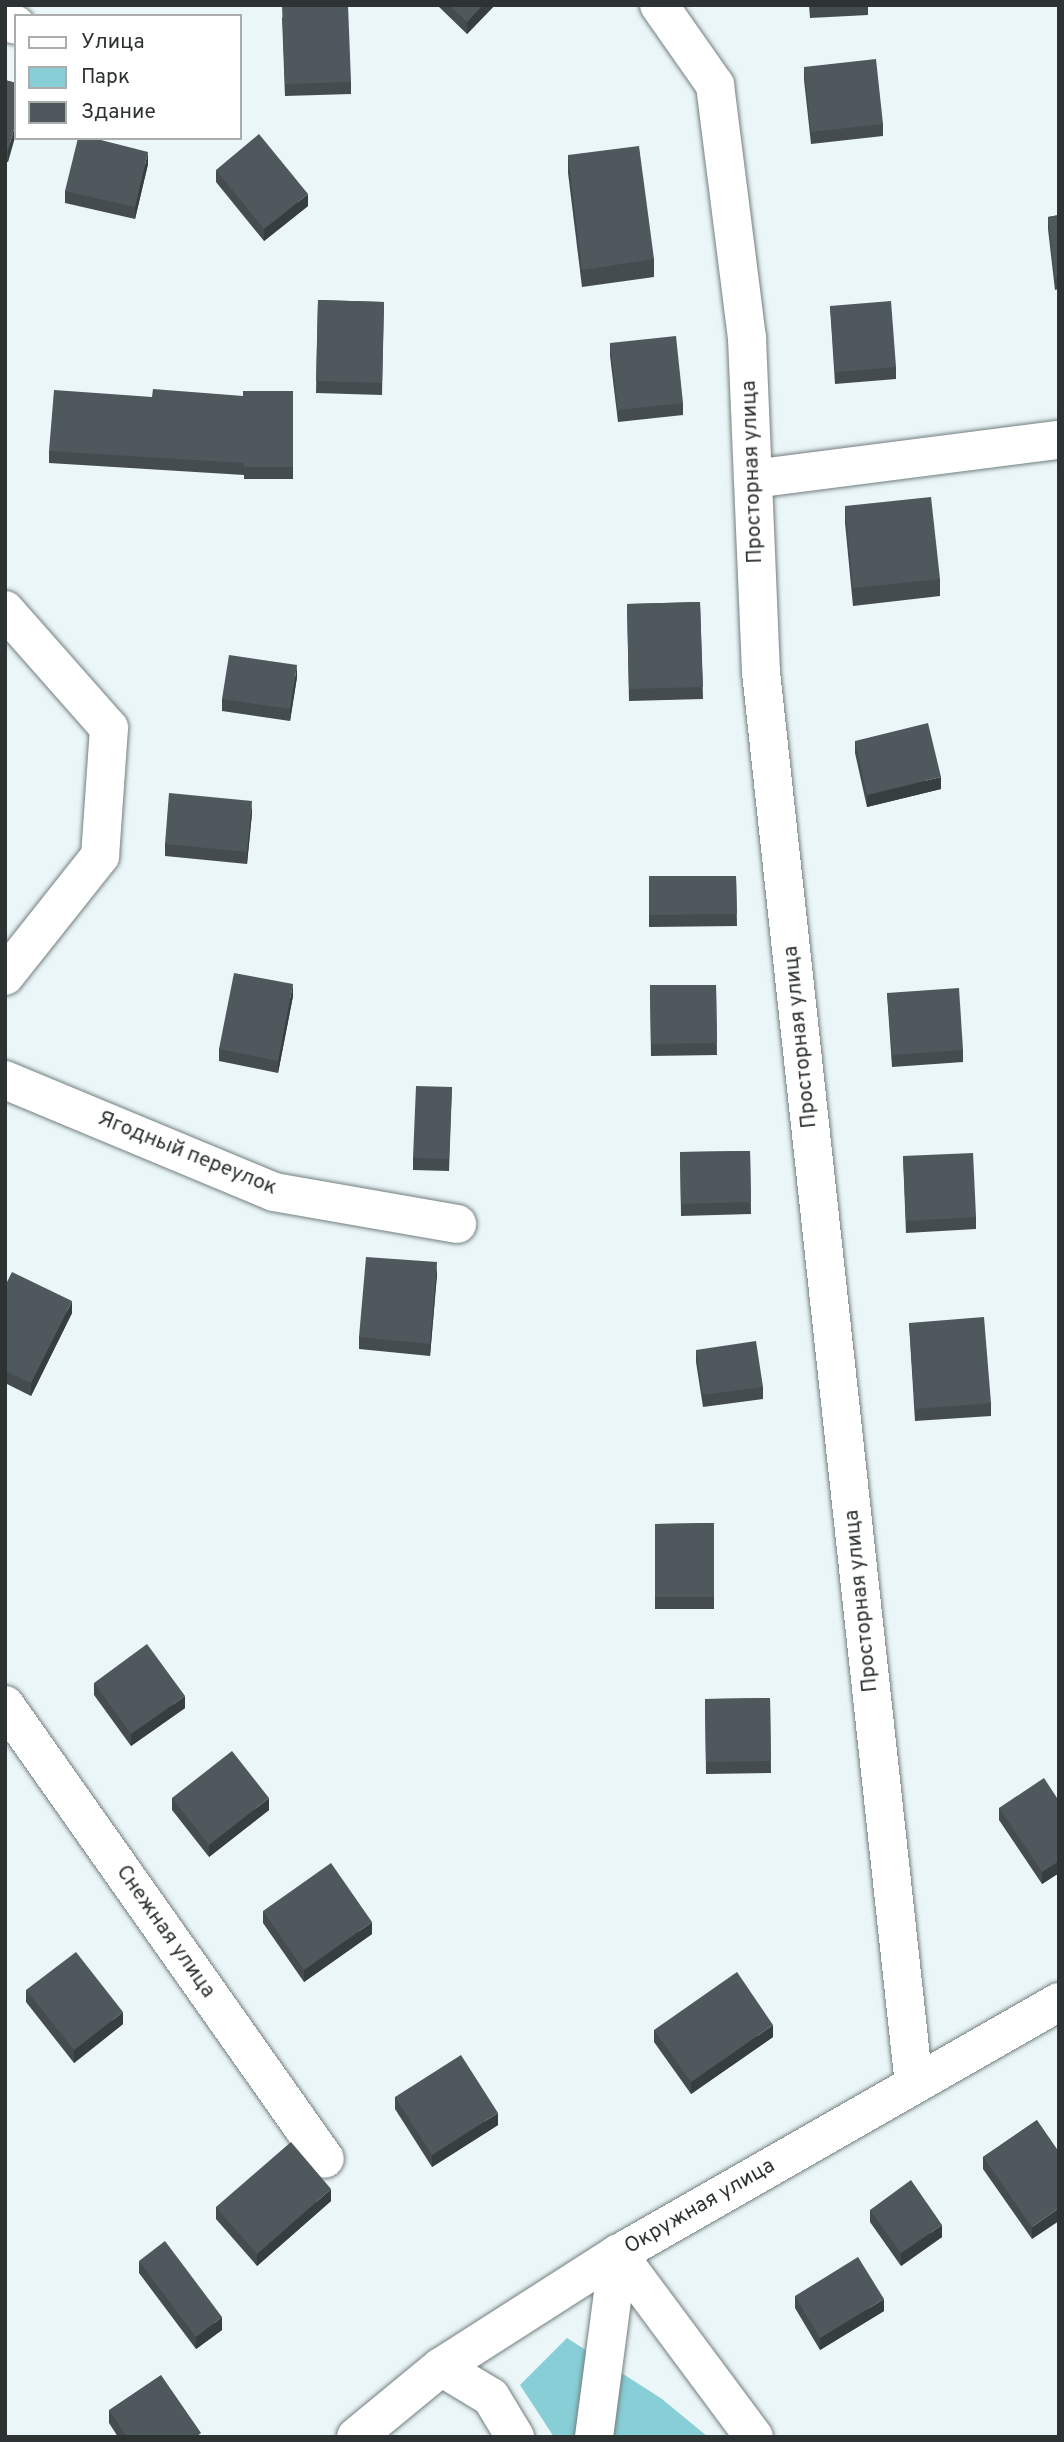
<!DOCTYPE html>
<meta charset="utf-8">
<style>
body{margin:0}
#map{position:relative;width:1064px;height:2442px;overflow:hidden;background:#eaf6f8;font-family:Overpass,sans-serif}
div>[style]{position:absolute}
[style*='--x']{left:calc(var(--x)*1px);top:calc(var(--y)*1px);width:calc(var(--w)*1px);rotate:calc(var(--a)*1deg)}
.green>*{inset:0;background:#87ced6}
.roads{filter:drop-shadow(0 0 2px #737e7f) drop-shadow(0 0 2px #737e7f)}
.street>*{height:38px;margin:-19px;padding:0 19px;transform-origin:19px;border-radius:19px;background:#fff}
.wall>*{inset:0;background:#444c4f}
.shaded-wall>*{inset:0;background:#373e40}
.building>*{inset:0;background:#4f585c}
span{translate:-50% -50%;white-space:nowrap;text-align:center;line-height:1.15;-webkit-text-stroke:7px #fff;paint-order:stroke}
.street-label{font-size:21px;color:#2d3233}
.frame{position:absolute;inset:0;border:7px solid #2d3233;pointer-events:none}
.legend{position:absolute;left:14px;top:14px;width:228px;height:126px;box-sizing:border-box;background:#fff;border:2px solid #abadad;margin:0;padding:9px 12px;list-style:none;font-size:21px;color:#2d3233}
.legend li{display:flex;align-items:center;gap:14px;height:35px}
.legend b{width:35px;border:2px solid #abadad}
</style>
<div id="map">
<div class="green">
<i style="clip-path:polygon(567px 2338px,662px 2399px,708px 2437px,554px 2437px,520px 2385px)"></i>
</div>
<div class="roads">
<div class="street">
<i style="--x:659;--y:5;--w:98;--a:55"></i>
<i style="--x:715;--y:85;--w:255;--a:82.8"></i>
<i style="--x:747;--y:338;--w:334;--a:87.6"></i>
<i style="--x:761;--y:672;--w:1420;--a:83.82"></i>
<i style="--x:5;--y:22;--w:11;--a:15"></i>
<i style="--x:753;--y:479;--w:308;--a:-7.3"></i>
<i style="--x:5;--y:610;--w:157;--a:48.6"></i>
<i style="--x:109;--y:728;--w:128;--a:94"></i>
<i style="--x:100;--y:856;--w:153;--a:128.4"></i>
<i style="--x:5;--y:1080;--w:291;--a:22.6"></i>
<i style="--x:274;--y:1192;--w:186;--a:9.9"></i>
<i style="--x:5;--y:1705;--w:555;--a:54.82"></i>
<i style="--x:618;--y:2254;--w:228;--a:53.4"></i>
<i style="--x:441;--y:2367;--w:58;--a:31"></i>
<i style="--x:491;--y:2397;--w:47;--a:59"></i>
<i style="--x:356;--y:2437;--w:110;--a:-39.5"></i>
<i style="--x:441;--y:2367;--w:210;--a:-32.6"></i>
<i style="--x:618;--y:2254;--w:508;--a:-29.74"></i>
<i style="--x:594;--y:2437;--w:185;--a:-82.5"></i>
</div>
</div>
<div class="wall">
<i style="clip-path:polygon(437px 5px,495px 5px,467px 34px)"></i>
<i style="clip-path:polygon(809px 5px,868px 5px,868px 15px,810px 18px)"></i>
<i style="clip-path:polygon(282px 17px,351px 82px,351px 94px,285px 96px)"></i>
<i style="clip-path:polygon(804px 67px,883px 124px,883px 136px,811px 144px,804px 80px)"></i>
<i style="clip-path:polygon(5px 80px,16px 83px,8px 162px,5px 162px)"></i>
<i style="clip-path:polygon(568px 155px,654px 259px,654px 277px,582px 287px,568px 173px)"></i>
<i style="clip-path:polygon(148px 164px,135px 219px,65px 203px,65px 191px)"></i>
<i style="clip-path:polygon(216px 170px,308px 206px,264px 241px,216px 182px)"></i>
<i style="clip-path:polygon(1059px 215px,1059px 289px,1055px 290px,1048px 229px,1048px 217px)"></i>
<i style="clip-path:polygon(318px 300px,384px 302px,382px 395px,316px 393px)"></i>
<i style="clip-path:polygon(830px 306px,896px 367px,896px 379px,835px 384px)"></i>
<i style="clip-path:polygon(610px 343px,683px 403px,683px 415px,618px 422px,610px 356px)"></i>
<i style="clip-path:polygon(293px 391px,293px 479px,244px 479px,244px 475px,49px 463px,49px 451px,152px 397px,243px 396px)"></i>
<i style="clip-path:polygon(845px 506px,940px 579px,940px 596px,853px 606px,845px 523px)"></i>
<i style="clip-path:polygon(700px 602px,703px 699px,629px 701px,627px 604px)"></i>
<i style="clip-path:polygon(297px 677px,290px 721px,222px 711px,222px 699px)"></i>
<i style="clip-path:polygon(855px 741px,941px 789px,867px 807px,855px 753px)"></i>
<i style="clip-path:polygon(252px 813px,247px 864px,165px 856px,165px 844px)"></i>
<i style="clip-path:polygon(649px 876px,736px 876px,737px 926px,649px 927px)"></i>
<i style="clip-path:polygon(650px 985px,716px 985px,717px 1055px,651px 1056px)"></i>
<i style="clip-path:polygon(887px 993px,963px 1050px,963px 1062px,892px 1067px)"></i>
<i style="clip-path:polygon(293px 996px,278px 1073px,219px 1061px,219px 1049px)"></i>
<i style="clip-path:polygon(452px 1087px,449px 1171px,413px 1170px,413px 1158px)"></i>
<i style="clip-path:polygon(750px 1151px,751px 1214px,681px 1216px,680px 1152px)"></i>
<i style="clip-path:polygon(903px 1156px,976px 1217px,976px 1229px,906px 1233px)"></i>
<i style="clip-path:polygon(437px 1274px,430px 1356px,359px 1349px,359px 1337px)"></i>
<i style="clip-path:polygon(5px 1286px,72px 1313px,31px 1396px,5px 1383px)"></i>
<i style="clip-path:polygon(909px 1323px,991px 1403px,991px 1416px,915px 1421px)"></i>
<i style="clip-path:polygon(696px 1350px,763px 1387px,763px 1399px,703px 1407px,696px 1362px)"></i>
<i style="clip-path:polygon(714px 1523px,714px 1609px,655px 1609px,655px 1524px)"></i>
<i style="clip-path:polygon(94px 1683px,185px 1708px,131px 1746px,94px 1695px)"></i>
<i style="clip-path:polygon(770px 1698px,771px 1773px,706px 1774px,705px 1699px)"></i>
<i style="clip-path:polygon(172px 1798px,269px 1810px,209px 1857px,172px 1810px)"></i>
<i style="clip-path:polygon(1059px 1801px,1059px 1873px,1042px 1884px,999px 1820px,999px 1808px)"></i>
<i style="clip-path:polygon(263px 1911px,372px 1934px,304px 1982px,263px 1923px)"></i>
<i style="clip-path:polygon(26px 1990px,123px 2024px,74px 2063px,26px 2002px)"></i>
<i style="clip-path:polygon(654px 2030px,773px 2037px,691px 2094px,654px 2042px)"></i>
<i style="clip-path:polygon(395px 2097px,498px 2125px,432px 2167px,395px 2109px)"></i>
<i style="clip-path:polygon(1037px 2120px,1032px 2239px,983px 2169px,983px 2157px)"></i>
<i style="clip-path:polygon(331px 2201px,257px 2266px,216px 2219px,216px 2207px)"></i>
<i style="clip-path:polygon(870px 2210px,942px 2237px,901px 2266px,870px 2222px)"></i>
<i style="clip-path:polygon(139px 2261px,222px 2330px,196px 2349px,139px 2273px)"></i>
<i style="clip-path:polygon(795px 2296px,884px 2311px,820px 2350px,795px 2308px)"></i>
<i style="clip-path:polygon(109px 2410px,201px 2437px,118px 2437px,109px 2423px)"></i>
</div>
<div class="shaded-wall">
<i style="clip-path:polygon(483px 5px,495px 5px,467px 34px,467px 22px)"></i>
<i style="clip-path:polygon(16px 122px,16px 134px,8px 162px,8px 150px)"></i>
<i style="clip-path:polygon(148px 152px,148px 164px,135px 219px,135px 207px)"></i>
<i style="clip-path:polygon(308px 194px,308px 206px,264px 241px,264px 229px)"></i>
<i style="clip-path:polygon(297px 665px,297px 677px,290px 721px,290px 709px)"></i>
<i style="clip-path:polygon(941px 777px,941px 789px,867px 807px,867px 795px)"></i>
<i style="clip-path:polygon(252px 801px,252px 813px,247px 864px,247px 852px)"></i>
<i style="clip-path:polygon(293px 984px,293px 996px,278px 1073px,278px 1061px)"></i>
<i style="clip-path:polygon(437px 1262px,437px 1274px,430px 1356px,430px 1344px)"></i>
<i style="clip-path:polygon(72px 1301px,72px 1313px,31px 1396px,31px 1383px)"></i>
<i style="clip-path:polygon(185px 1696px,185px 1708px,131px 1746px,131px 1734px)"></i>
<i style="clip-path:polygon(269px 1798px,269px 1810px,209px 1857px,209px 1845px)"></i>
<i style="clip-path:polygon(1059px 1861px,1059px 1873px,1042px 1884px,1042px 1872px)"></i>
<i style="clip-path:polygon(372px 1922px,372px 1934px,304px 1982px,304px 1970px)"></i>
<i style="clip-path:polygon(123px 2012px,123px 2024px,74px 2063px,74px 2050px)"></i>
<i style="clip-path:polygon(773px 2025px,773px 2037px,691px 2094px,691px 2082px)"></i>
<i style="clip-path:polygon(498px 2113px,498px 2125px,432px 2167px,432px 2155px)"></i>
<i style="clip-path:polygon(331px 2189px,331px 2201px,257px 2266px,257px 2254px)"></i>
<i style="clip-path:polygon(1059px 2208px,1059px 2221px,1032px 2239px,1032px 2227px)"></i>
<i style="clip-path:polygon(942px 2225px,942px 2237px,901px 2266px,901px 2253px)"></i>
<i style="clip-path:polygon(884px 2299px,884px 2311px,820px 2350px,820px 2338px)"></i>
<i style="clip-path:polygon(222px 2317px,222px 2330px,196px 2349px,196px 2337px)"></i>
</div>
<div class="building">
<i style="clip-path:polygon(282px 5px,348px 5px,351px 82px,285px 84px)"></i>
<i style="clip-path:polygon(449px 5px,483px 5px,467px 22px)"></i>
<i style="clip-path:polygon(876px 59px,883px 124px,811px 132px,804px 67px)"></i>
<i style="clip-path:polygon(5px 80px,16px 83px,16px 122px,8px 150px,5px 150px)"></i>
<i style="clip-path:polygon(259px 134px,308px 194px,264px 229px,216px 170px)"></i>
<i style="clip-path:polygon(78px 138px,93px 138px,148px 152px,135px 207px,65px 191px)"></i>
<i style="clip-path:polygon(639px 146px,654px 259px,582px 270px,568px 155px)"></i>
<i style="clip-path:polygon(1059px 215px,1059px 277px,1055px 278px,1048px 217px)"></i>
<i style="clip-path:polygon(318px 300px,384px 302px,382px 383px,316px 381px)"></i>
<i style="clip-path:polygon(891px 301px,896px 367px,835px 372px,830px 306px)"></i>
<i style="clip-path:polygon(676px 336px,683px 403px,618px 410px,610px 343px)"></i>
<i style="clip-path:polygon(153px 389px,243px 396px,243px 391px,293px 391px,293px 467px,244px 467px,244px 463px,49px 451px,54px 390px,152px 397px)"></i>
<i style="clip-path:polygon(931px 497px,940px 579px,853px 588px,845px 506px)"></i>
<i style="clip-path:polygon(700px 602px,703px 687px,629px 689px,627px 604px)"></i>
<i style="clip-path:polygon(229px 655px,297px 665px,290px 709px,222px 699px)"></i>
<i style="clip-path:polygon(928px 723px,941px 777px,867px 795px,855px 741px)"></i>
<i style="clip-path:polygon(169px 793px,252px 801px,247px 852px,165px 844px)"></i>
<i style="clip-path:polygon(649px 876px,736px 876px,737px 914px,649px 915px)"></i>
<i style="clip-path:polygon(234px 973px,293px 984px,278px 1061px,219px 1049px)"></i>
<i style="clip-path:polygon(650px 985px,716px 985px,717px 1043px,651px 1044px)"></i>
<i style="clip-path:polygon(959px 988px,963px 1050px,892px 1055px,887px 993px)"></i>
<i style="clip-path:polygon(416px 1086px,452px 1087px,449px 1159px,413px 1158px)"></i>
<i style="clip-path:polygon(750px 1151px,751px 1202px,681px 1204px,680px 1152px)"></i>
<i style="clip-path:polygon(973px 1153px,976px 1217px,906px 1221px,903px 1156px)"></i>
<i style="clip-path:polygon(366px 1257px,437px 1262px,430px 1344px,359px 1337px)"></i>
<i style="clip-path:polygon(12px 1272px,72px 1301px,31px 1383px,5px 1371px,5px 1286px)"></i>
<i style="clip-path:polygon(984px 1317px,991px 1403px,915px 1409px,909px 1323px)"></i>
<i style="clip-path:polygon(756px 1341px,763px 1387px,703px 1395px,696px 1350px)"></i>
<i style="clip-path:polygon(714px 1523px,714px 1597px,655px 1597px,655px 1524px)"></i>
<i style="clip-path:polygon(147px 1644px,185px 1696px,131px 1734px,94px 1683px)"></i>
<i style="clip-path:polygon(770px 1698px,771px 1761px,706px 1762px,705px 1699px)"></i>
<i style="clip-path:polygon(232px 1751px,269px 1798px,209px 1845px,172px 1798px)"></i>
<i style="clip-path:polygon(1044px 1778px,1059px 1801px,1059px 1861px,1042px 1872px,999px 1808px)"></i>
<i style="clip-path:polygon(331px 1863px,372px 1922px,304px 1970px,263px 1911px)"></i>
<i style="clip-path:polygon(76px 1952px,123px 2012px,74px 2050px,26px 1990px)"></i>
<i style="clip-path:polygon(737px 1972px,773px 2025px,691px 2082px,654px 2030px)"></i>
<i style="clip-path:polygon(461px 2055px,498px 2113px,432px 2155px,395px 2097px)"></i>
<i style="clip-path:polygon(1037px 2120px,1059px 2152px,1059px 2208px,1032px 2227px,983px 2157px)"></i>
<i style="clip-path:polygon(291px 2142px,331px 2189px,257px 2254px,216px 2207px)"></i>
<i style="clip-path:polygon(911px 2180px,942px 2225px,901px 2253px,870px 2210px)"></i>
<i style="clip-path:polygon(165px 2241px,222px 2317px,196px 2337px,139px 2261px)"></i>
<i style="clip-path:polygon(858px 2257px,884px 2299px,820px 2338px,795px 2296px)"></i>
<i style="clip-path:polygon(161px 2375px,201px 2433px,196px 2437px,127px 2437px,109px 2410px)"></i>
</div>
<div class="street-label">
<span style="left:753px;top:472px;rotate:-92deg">Просторная улица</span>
<span style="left:801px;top:1037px;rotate:-96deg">Просторная улица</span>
<span style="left:187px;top:1154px;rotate:22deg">Ягодный переулок</span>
<span style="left:862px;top:1601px;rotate:-96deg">Просторная улица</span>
<span style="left:165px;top:1932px;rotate:55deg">Снежная улица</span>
<span style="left:700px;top:2207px;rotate:-30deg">Окружная улица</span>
</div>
<div class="frame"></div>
<ul class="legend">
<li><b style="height:9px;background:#fff"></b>Улица</li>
<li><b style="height:19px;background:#87ced6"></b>Парк</li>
<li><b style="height:19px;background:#4f585c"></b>Здание</li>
</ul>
</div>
